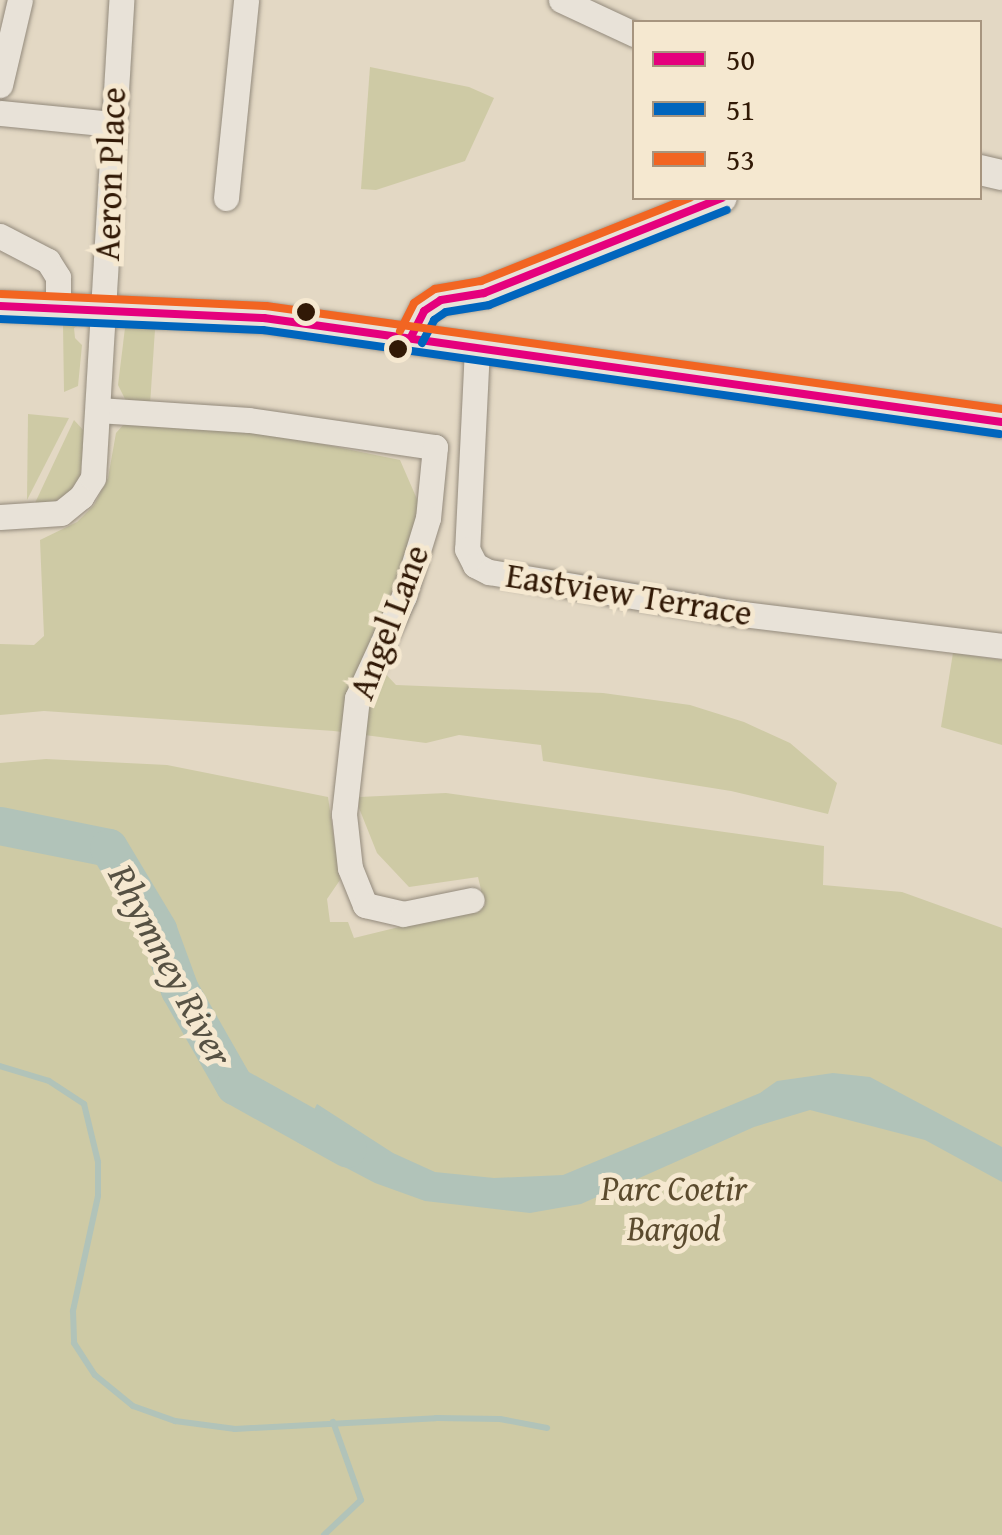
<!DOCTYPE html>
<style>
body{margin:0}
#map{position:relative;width:1002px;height:1535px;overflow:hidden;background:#e3d8c4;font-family:"Gentium Book Plus",serif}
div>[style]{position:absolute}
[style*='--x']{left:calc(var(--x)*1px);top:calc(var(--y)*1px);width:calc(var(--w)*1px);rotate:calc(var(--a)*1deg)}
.green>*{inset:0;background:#cecaa5}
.water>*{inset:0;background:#b1c3b9}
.stream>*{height:6px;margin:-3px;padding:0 3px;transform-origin:3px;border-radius:3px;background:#b1c3b9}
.river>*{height:38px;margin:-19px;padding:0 19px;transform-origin:19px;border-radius:19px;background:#b1c3b9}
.roads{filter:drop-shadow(0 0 2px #938a7c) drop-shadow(0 0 2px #938a7c)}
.minor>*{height:25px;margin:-12.5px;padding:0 12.5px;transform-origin:12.5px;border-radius:12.5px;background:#e8e2d8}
.tertiary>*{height:30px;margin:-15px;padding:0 15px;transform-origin:15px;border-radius:15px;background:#e8e2d8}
.bus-1>*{height:8px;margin:-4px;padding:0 4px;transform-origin:4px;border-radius:4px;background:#e5007d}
.bus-2>*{height:8px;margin:-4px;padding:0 4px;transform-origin:4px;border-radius:4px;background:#0065bd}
.bus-3>*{height:8px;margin:-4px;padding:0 4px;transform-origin:4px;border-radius:4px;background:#f26522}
.dots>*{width:28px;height:28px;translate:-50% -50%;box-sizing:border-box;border:5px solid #f5e8d0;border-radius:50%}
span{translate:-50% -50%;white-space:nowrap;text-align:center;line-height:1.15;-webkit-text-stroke:10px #f5e8d0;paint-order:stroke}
.street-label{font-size:35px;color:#311906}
.park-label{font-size:35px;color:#5b4b2e;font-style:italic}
.water-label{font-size:38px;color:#565143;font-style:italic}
.legend{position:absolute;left:632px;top:20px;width:350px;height:180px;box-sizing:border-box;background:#f5e8d0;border:2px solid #a7957f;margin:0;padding:12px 18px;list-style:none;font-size:30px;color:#311906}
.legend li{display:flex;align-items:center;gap:20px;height:50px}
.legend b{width:50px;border:2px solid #a7957f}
</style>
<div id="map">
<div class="green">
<i style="clip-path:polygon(370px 67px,469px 87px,494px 98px,465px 161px,376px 190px,361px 189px)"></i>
<i style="clip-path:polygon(63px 325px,79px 325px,74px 328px,75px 338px,82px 345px,78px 386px,64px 392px)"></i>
<i style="clip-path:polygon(125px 328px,155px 329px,150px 405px,127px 403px,118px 385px)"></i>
<i style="clip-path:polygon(28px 414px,69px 418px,27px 500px)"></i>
<i style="clip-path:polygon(74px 420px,85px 432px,80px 476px,68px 494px,52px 503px,35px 503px)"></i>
<i style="clip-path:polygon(152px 421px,249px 429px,400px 460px,420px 506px,405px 562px,366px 653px,396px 685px,603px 693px,690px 705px,744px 722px,790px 743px,837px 783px,828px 814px,731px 791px,543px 761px,541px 745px,459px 735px,426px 743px,334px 731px,44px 711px,0 715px,0 644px,34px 645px,44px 636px,40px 540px,77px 522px,94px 505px,108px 478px,116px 433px,124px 424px)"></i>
<i style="clip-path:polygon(953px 653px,1002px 660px,1002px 745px,941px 727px)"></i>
<i style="clip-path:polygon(46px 759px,167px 765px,328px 797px,340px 880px,327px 899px,330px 922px,348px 922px,354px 938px,485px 906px,478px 877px,409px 887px,377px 853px,359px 808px,359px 797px,446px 793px,824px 846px,823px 885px,902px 892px,1002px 928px,1002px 1535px,0 1535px,0 763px)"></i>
</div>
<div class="water">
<i style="clip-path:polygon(833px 1073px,870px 1077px,1002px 1147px,1002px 1182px,925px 1140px,810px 1110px,754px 1127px,581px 1204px,530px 1213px,425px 1201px,375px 1183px,297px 1142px,317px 1104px,393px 1153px,435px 1172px,494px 1178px,563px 1175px,760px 1093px,777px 1081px)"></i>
</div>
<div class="stream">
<i style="--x:0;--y:1066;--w:51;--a:17"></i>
<i style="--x:49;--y:1081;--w:42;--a:33.3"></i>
<i style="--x:84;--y:1104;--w:60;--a:76.4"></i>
<i style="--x:98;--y:1162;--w:34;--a:90"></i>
<i style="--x:98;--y:1196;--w:118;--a:102.3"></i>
<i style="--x:73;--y:1311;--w:32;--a:88"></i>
<i style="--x:74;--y:1343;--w:38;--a:57"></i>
<i style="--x:95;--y:1375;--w:49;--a:39.2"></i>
<i style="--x:133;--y:1406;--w:45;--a:19.7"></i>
<i style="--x:175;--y:1421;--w:61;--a:7.6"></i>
<i style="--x:235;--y:1429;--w:201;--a:-3.1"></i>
<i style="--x:436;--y:1418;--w:64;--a:0.9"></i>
<i style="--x:500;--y:1419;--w:48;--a:10.8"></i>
<i style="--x:324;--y:1535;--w:51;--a:-43.4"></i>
<i style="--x:361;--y:1500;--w:83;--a:-109.7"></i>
</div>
<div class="river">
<i style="--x:0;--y:826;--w:111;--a:11.4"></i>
<i style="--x:109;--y:848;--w:96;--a:59.1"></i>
<i style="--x:158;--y:930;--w:64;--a:69.9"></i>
<i style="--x:180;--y:990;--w:111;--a:60.2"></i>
<i style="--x:235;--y:1086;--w:129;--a:29.1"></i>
</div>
<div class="roads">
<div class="minor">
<i style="--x:561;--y:0;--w:81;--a:25"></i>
<i style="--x:0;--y:85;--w:87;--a:-76.8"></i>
<i style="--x:0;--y:113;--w:113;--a:5.6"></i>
<i style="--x:226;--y:198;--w:199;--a:-84.2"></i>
<i style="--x:0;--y:236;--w:54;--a:27.5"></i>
<i style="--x:48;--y:261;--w:19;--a:58"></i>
<i style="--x:58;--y:277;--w:30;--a:90"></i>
<i style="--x:477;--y:348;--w:201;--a:92.8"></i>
<i style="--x:467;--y:549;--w:18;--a:63"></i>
<i style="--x:475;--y:565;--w:16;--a:27"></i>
<i style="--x:489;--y:572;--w:249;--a:9.5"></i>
<i style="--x:735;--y:613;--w:269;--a:7"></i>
<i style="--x:98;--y:410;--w:151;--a:3.8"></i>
<i style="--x:249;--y:420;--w:188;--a:8.3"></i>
<i style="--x:435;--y:447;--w:71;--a:95.6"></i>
<i style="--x:428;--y:518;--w:82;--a:107.1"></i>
<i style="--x:404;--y:596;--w:112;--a:114.7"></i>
<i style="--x:357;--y:698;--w:117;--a:96.4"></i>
<i style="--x:344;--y:814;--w:54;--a:83.7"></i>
<i style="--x:350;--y:868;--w:40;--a:68"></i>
<i style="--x:365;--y:905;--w:39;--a:13"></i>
<i style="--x:403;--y:914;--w:70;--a:-11.5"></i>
<i style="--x:0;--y:517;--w:61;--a:-3.8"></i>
<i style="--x:61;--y:513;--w:26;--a:-39"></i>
<i style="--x:81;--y:497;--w:22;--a:-58"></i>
<i style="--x:93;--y:478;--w:479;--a:-86.6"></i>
</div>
<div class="tertiary">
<i style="--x:980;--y:170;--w:23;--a:13"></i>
<i style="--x:0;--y:306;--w:264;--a:2.6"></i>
<i style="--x:264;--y:318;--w:745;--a:8.02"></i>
<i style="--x:411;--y:337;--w:29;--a:-63"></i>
<i style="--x:424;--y:311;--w:20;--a:-33"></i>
<i style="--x:441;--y:300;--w:44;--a:-9.2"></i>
<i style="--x:484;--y:293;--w:256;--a:-21.8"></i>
</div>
</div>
<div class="bus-1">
<i style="--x:0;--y:306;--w:264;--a:2.6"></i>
<i style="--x:264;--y:318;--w:745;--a:8.02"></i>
<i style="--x:411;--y:337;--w:29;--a:-63"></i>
<i style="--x:424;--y:311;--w:20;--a:-33"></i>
<i style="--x:441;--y:300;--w:44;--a:-9.2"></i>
<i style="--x:484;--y:293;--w:256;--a:-21.8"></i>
</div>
<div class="bus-2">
<i style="--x:0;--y:319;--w:263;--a:2.4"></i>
<i style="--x:263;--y:330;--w:744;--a:8.03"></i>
<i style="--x:422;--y:343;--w:26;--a:-62"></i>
<i style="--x:434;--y:320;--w:14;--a:-34"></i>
<i style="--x:446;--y:312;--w:44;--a:-9.2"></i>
<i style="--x:489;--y:305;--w:256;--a:-21.8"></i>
</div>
<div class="bus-3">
<i style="--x:1;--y:294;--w:265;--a:2.6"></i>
<i style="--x:266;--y:306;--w:743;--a:7.97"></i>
<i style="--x:400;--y:331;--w:31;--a:-63"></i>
<i style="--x:414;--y:303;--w:25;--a:-34"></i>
<i style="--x:435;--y:289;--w:47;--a:-9.9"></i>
<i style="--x:481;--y:281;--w:225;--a:-21.7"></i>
</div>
<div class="dots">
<i style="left:306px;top:312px;background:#311906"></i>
<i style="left:398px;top:349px;background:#311906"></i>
</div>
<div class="street-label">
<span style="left:110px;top:174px;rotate:-88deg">Aeron Place</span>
<span style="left:629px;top:594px;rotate:9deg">Eastview Terrace</span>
<span style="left:389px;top:622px;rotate:-69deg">Angel Lane</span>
</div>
<div class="park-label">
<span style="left:674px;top:1208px">Parc Coetir<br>Bargod</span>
</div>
<div class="water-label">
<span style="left:171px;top:965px;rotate:62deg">Rhymney River</span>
</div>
<ul class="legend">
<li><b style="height:12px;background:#e5007d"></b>50</li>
<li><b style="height:12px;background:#0065bd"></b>51</li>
<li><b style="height:12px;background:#f26522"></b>53</li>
</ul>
</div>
